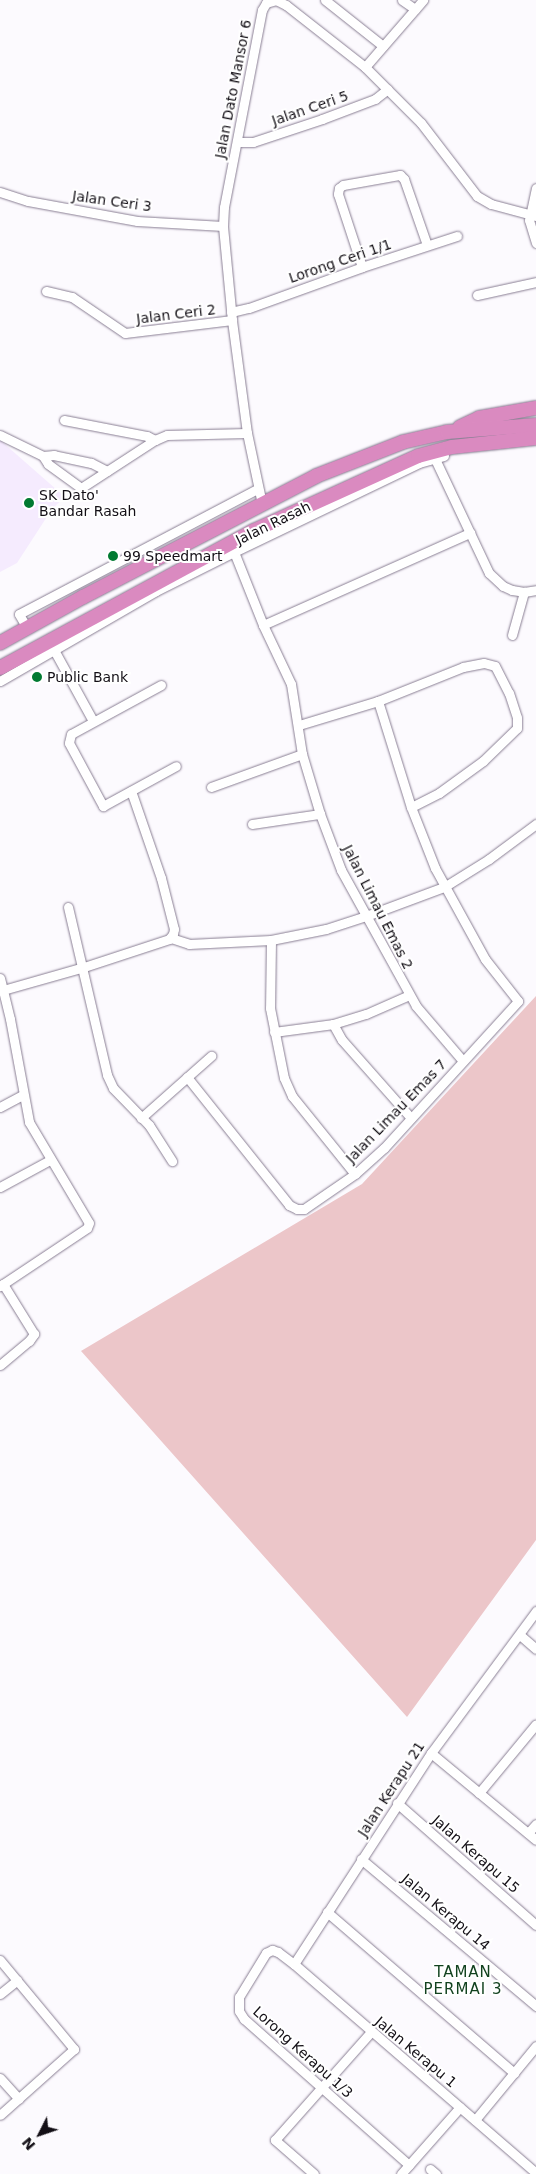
<!DOCTYPE html>
<style>
body{margin:0}
#map{position:relative;width:536px;height:2174px;overflow:hidden;background:#fcfafe;font-family:"DejaVu Sans",sans-serif}
div>[style]{position:absolute}
[style*='--x']{left:calc(var(--x)*1px);top:calc(var(--y)*1px);width:calc(var(--w)*1px);rotate:calc(var(--a)*1deg)}
.built>*{inset:0;background:#f5ebfe}
.green>*{inset:0;background:#ecc6c9}
.roads{filter:drop-shadow(0 0 1px #897e93) drop-shadow(0 0 1px #897e93)}
.minor>*{height:9px;margin:-4.5px;padding:0 4.5px;transform-origin:4.5px;border-radius:4.5px;background:#fff}
.trunk>*{height:14px;margin:-7px;padding:0 7px;transform-origin:7px;border-radius:7px;background:#da8ac0}
.dots>*{width:14px;height:14px;translate:-50% -50%;box-sizing:border-box;border:2px solid #fff;border-radius:50%}
span{translate:-50% -50%;white-space:nowrap;text-align:center;line-height:1.15;-webkit-text-stroke:4px #fff;paint-order:stroke}
.street-label{font-size:14px;color:#130f16}
.poi-label{font-size:14px;color:#130f16}
.left{translate:0 -50%;text-align:left}
.neighbourhood-label{font-size:15px;color:#12421f;letter-spacing:1px}
.north{position:absolute;left:15px;top:2109px;width:50px;height:50px;-webkit-text-stroke:4px #fff;paint-order:stroke;rotate:229deg;font-size:14px;font-weight:700;line-height:20px;text-align:center;color:#130f16}
.north::after{content:'';display:block;margin:auto;width:18px;height:22px;background:#130f16;clip-path:polygon(50% 0,100% 100%,50% 72%,0 100%)}
</style>
<div id="map">
<div class="built">
<i style="clip-path:polygon(0 440px,65px 497px,52px 509px,17px 563px,0 572px)"></i>
</div>
<div class="green">
<i style="clip-path:polygon(536px 996px,536px 1540px,407px 1717px,81px 1351px,362px 1184px)"></i>
</div>
<div class="roads">
<div class="minor">
<i style="--x:325;--y:0;--w:74;--a:38.4"></i>
<i style="--x:402;--y:0;--w:16;--a:35"></i>
<i style="--x:365;--y:67;--w:89;--a:-49.1"></i>
<i style="--x:237;--y:142;--w:16;--a:0"></i>
<i style="--x:253;--y:142;--w:73;--a:-18.4"></i>
<i style="--x:322;--y:119;--w:57;--a:-20.7"></i>
<i style="--x:375;--y:99;--w:16;--a:-38"></i>
<i style="--x:536;--y:188;--w:33;--a:102"></i>
<i style="--x:529;--y:220;--w:24;--a:73"></i>
<i style="--x:0;--y:192;--w:29;--a:18"></i>
<i style="--x:28;--y:201;--w:111;--a:10.4"></i>
<i style="--x:137;--y:221;--w:86;--a:3.3"></i>
<i style="--x:362;--y:267;--w:77;--a:-108.2"></i>
<i style="--x:338;--y:194;--w:6;--a:-81"></i>
<i style="--x:339;--y:188;--w:5;--a:-37"></i>
<i style="--x:343;--y:185;--w:58;--a:-10"></i>
<i style="--x:400;--y:175;--w:6;--a:45"></i>
<i style="--x:404;--y:179;--w:70;--a:70.8"></i>
<i style="--x:46;--y:291;--w:27;--a:13"></i>
<i style="--x:72;--y:297;--w:64;--a:34.2"></i>
<i style="--x:125;--y:333;--w:108;--a:-6.9"></i>
<i style="--x:477;--y:295;--w:60;--a:-12.4"></i>
<i style="--x:231;--y:312;--w:18;--a:-13"></i>
<i style="--x:249;--y:308;--w:120;--a:-19.9"></i>
<i style="--x:362;--y:267;--w:100;--a:-18.1"></i>
<i style="--x:64;--y:420;--w:85;--a:10.9"></i>
<i style="--x:147;--y:436;--w:9;--a:27"></i>
<i style="--x:0;--y:435;--w:48;--a:26"></i>
<i style="--x:435;--y:459;--w:126;--a:64.7"></i>
<i style="--x:489;--y:573;--w:19;--a:43"></i>
<i style="--x:503;--y:586;--w:10;--a:24"></i>
<i style="--x:512;--y:590;--w:12;--a:9"></i>
<i style="--x:524;--y:592;--w:12;--a:-9"></i>
<i style="--x:107;--y:471;--w:18;--a:-153"></i>
<i style="--x:91;--y:463;--w:38;--a:-168"></i>
<i style="--x:54;--y:455;--w:11;--a:175"></i>
<i style="--x:43;--y:456;--w:9;--a:58"></i>
<i style="--x:48;--y:464;--w:41;--a:36"></i>
<i style="--x:81;--y:488;--w:88;--a:-33"></i>
<i style="--x:155;--y:440;--w:13;--a:-23"></i>
<i style="--x:167;--y:435;--w:80;--a:-1.4"></i>
<i style="--x:262;--y:504;--w:73;--a:-101.9"></i>
<i style="--x:247;--y:433;--w:114;--a:-97.6"></i>
<i style="--x:232;--y:320;--w:94;--a:-95.5"></i>
<i style="--x:223;--y:226;--w:19;--a:-87"></i>
<i style="--x:224;--y:207;--w:201;--a:-79.1"></i>
<i style="--x:262;--y:10;--w:8;--a:-60"></i>
<i style="--x:266;--y:3;--w:10;--a:-17"></i>
<i style="--x:276;--y:0;--w:11;--a:27"></i>
<i style="--x:286;--y:5;--w:100;--a:38.1"></i>
<i style="--x:365;--y:67;--w:79;--a:45"></i>
<i style="--x:421;--y:123;--w:92;--a:52.5"></i>
<i style="--x:477;--y:196;--w:16;--a:30"></i>
<i style="--x:491;--y:204;--w:47;--a:14.9"></i>
<i style="--x:234;--y:552;--w:79;--a:68.3"></i>
<i style="--x:263;--y:625;--w:65;--a:64.6"></i>
<i style="--x:291;--y:684;--w:71;--a:81.1"></i>
<i style="--x:302;--y:754;--w:63;--a:73.3"></i>
<i style="--x:320;--y:814;--w:60;--a:69.4"></i>
<i style="--x:341;--y:870;--w:155;--a:61.1"></i>
<i style="--x:416;--y:1006;--w:72;--a:49.5"></i>
<i style="--x:263;--y:625;--w:227;--a:-24"></i>
<i style="--x:27;--y:628;--w:16;--a:-120"></i>
<i style="--x:19;--y:614;--w:269;--a:-27.7"></i>
<i style="--x:512;--y:635;--w:45;--a:-74.4"></i>
<i style="--x:54;--y:650;--w:81;--a:61.2"></i>
<i style="--x:0;--y:681;--w:180;--a:-30"></i>
<i style="--x:156;--y:591;--w:87;--a:-26.6"></i>
<i style="--x:234;--y:552;--w:205;--a:-25.7"></i>
<i style="--x:419;--y:463;--w:26;--a:-16"></i>
<i style="--x:161;--y:685;--w:102;--a:151.4"></i>
<i style="--x:71;--y:734;--w:9;--a:103"></i>
<i style="--x:69;--y:743;--w:72;--a:61.6"></i>
<i style="--x:103;--y:806;--w:83;--a:-28.7"></i>
<i style="--x:299;--y:725;--w:83;--a:-16.9"></i>
<i style="--x:378;--y:701;--w:92;--a:-21.8"></i>
<i style="--x:463;--y:667;--w:21;--a:-11"></i>
<i style="--x:484;--y:663;--w:11;--a:15"></i>
<i style="--x:495;--y:666;--w:30;--a:63"></i>
<i style="--x:509;--y:693;--w:26;--a:72"></i>
<i style="--x:517;--y:718;--w:10;--a:90"></i>
<i style="--x:517;--y:728;--w:47;--a:135.9"></i>
<i style="--x:483;--y:761;--w:54;--a:144"></i>
<i style="--x:439;--y:793;--w:31;--a:153"></i>
<i style="--x:211;--y:787;--w:97;--a:-19.9"></i>
<i style="--x:252;--y:824;--w:69;--a:-8.4"></i>
<i style="--x:68;--y:907;--w:172;--a:76.9"></i>
<i style="--x:107;--y:1075;--w:14;--a:65"></i>
<i style="--x:113;--y:1088;--w:52;--a:45.8"></i>
<i style="--x:149;--y:1125;--w:43;--a:57.4"></i>
<i style="--x:171;--y:938;--w:19;--a:18"></i>
<i style="--x:189;--y:944;--w:82;--a:-2.8"></i>
<i style="--x:271;--y:940;--w:56;--a:-11.3"></i>
<i style="--x:326;--y:929;--w:42;--a:-18"></i>
<i style="--x:366;--y:916;--w:83;--a:-20.4"></i>
<i style="--x:444;--y:887;--w:53;--a:-31.9"></i>
<i style="--x:489;--y:859;--w:59;--a:-36.7"></i>
<i style="--x:271;--y:940;--w:68;--a:90.8"></i>
<i style="--x:270;--y:1008;--w:71;--a:78.7"></i>
<i style="--x:284;--y:1078;--w:20;--a:66"></i>
<i style="--x:292;--y:1096;--w:100;--a:51.1"></i>
<i style="--x:0;--y:978;--w:42;--a:76.3"></i>
<i style="--x:10;--y:1019;--w:105;--a:79.5"></i>
<i style="--x:29;--y:1122;--w:117;--a:59.3"></i>
<i style="--x:89;--y:1223;--w:5;--a:112"></i>
<i style="--x:87;--y:1228;--w:105;--a:146.3"></i>
<i style="--x:3;--y:990;--w:81;--a:-15.8"></i>
<i style="--x:81;--y:968;--w:93;--a:-18.2"></i>
<i style="--x:169;--y:939;--w:6;--a:-51"></i>
<i style="--x:173;--y:934;--w:5;--a:-79"></i>
<i style="--x:174;--y:929;--w:53;--a:-104.3"></i>
<i style="--x:161;--y:878;--w:92;--a:-109"></i>
<i style="--x:333;--y:1024;--w:18;--a:61"></i>
<i style="--x:342;--y:1040;--w:104;--a:48.5"></i>
<i style="--x:274;--y:1032;--w:60;--a:-7.7"></i>
<i style="--x:333;--y:1024;--w:34;--a:-17"></i>
<i style="--x:366;--y:1014;--w:47;--a:-23.8"></i>
<i style="--x:187;--y:1077;--w:164;--a:51.4"></i>
<i style="--x:289;--y:1205;--w:9;--a:27"></i>
<i style="--x:297;--y:1209;--w:7;--a:0"></i>
<i style="--x:304;--y:1209;--w:62;--a:-34.5"></i>
<i style="--x:355;--y:1174;--w:39;--a:-42"></i>
<i style="--x:384;--y:1148;--w:199;--a:-47.6"></i>
<i style="--x:518;--y:1001;--w:53;--a:-128.2"></i>
<i style="--x:485;--y:959;--w:104;--a:-118.8"></i>
<i style="--x:435;--y:868;--w:66;--a:-111.5"></i>
<i style="--x:411;--y:807;--w:111;--a:-107.3"></i>
<i style="--x:0;--y:1107;--w:26;--a:-28"></i>
<i style="--x:141;--y:1118;--w:94;--a:-41.5"></i>
<i style="--x:0;--y:1187;--w:57;--a:-28.4"></i>
<i style="--x:0;--y:1365;--w:38;--a:-40"></i>
<i style="--x:29;--y:1341;--w:9;--a:-54"></i>
<i style="--x:34;--y:1334;--w:59;--a:-121.8"></i>
<i style="--x:520;--y:1635;--w:21;--a:41"></i>
<i style="--x:431;--y:1753;--w:136;--a:39.6"></i>
<i style="--x:479;--y:1793;--w:89;--a:-50.4"></i>
<i style="--x:397;--y:1803;--w:185;--a:41.3"></i>
<i style="--x:528;--y:1833;--w:12;--a:-48"></i>
<i style="--x:361;--y:1859;--w:229;--a:40"></i>
<i style="--x:327;--y:1912;--w:247;--a:40.7"></i>
<i style="--x:0;--y:1960;--w:116;--a:50.3"></i>
<i style="--x:74;--y:2049;--w:99;--a:138.3"></i>
<i style="--x:294;--y:1964;--w:252;--a:-57"></i>
<i style="--x:431;--y:1753;--w:177;--a:-53.5"></i>
<i style="--x:0;--y:1994;--w:22;--a:-39"></i>
<i style="--x:0;--y:2078;--w:28;--a:48"></i>
<i style="--x:475;--y:2120;--w:96;--a:-50.5"></i>
<i style="--x:409;--y:2165;--w:220;--a:-138.5"></i>
<i style="--x:244;--y:2019;--w:9;--a:-122"></i>
<i style="--x:239;--y:2011;--w:14;--a:-90"></i>
<i style="--x:239;--y:1997;--w:52;--a:-58.5"></i>
<i style="--x:266;--y:1953;--w:7;--a:-27"></i>
<i style="--x:272;--y:1950;--w:6;--a:18"></i>
<i style="--x:278;--y:1952;--w:20;--a:37"></i>
<i style="--x:294;--y:1964;--w:320;--a:40.8"></i>
<i style="--x:430;--y:2169;--w:8;--a:40"></i>
<i style="--x:314;--y:2174;--w:52;--a:-138.9"></i>
<i style="--x:275;--y:2140;--w:144;--a:-48.4"></i>
<i style="--x:401;--y:2174;--w:89;--a:-48.6"></i>
</div>
<div class="trunk">
<i style="--x:460;--y:427;--w:21;--a:-25"></i>
<i style="--x:479;--y:418;--w:58;--a:-10"></i>
<i style="--x:0;--y:643;--w:95;--a:-29"></i>
<i style="--x:83;--y:597;--w:263;--a:-27.4"></i>
<i style="--x:316;--y:476;--w:93;--a:-21.3"></i>
<i style="--x:403;--y:442;--w:45;--a:-12.8"></i>
<i style="--x:447;--y:432;--w:89;--a:-4.5"></i>
<i style="--x:0;--y:668;--w:288;--a:-28.4"></i>
<i style="--x:253;--y:531;--w:181;--a:-24.4"></i>
<i style="--x:418;--y:456;--w:35;--a:-15"></i>
<i style="--x:452;--y:447;--w:84;--a:-6.1"></i>
</div>
</div>
<div class="dots">
<i style="left:29px;top:503px;background:#017a31"></i>
<i style="left:113px;top:556px;background:#017a31"></i>
<i style="left:37px;top:677px;background:#017a31"></i>
</div>
<div class="street-label">
<span style="left:233px;top:89px;rotate:-79deg">Jalan Dato Mansor 6</span>
<span style="left:310px;top:108px;rotate:-19deg">Jalan Ceri 5</span>
<span style="left:112px;top:201px;rotate:8deg">Jalan Ceri 3</span>
<span style="left:340px;top:261px;rotate:-19deg">Lorong Ceri 1/1</span>
<span style="left:176px;top:314px;rotate:-7deg">Jalan Ceri 2</span>
<span style="left:273px;top:523px;rotate:-26deg">Jalan Rasah</span>
<span style="left:378px;top:907px;rotate:63deg">Jalan Limau Emas 2</span>
<span style="left:396px;top:1111px;rotate:-46deg">Jalan Limau Emas 7</span>
<span style="left:391px;top:1789px;rotate:-57deg">Jalan Kerapu 21</span>
<span style="left:476px;top:1854px;rotate:41deg">Jalan Kerapu 15</span>
<span style="left:446px;top:1912px;rotate:40deg">Jalan Kerapu 14</span>
<span style="left:303px;top:2052px;rotate:42deg">Lorong Kerapu 1/3</span>
<span style="left:416px;top:2052px;rotate:40deg">Jalan Kerapu 1</span>
</div>
<div class="poi-label">
<span class="left" style="left:39px;top:503px">SK Dato'<br>Bandar Rasah</span>
<span class="left" style="left:123px;top:556px">99 Speedmart</span>
<span class="left" style="left:47px;top:677px">Public Bank</span>
</div>
<div class="neighbourhood-label">
<span style="left:463px;top:1981px">TAMAN<br>PERMAI 3</span>
</div>
<div class="north">N</div>
</div>
